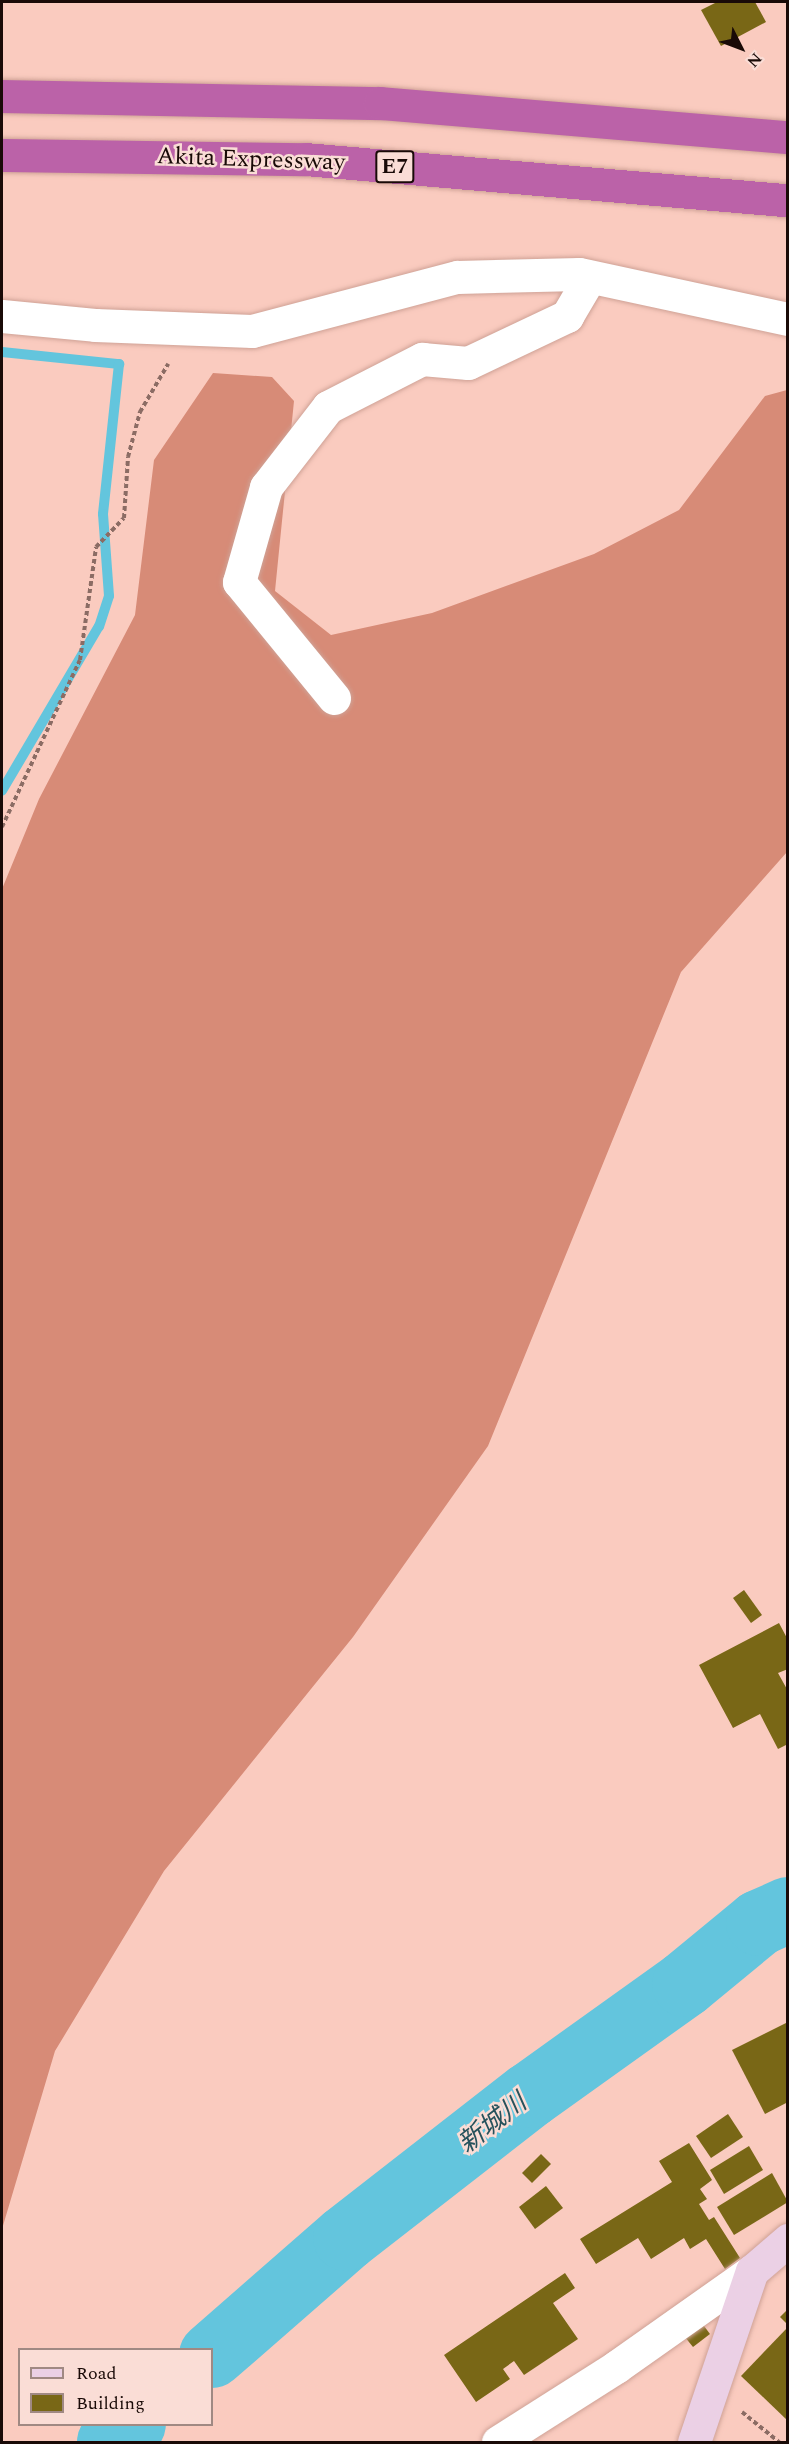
<!DOCTYPE html>
<meta charset="utf-8">
<style>
body{margin:0}
#map{position:relative;width:789px;height:2444px;overflow:hidden;background:#facbbf;font-family:Spectral,"Noto Sans JP",serif}
div>[style]{position:absolute}
[style*='--x']{left:calc(var(--x)*1px);top:calc(var(--y)*1px);width:calc(var(--w)*1px);rotate:calc(var(--a)*1deg)}
.forest>*{inset:0;background:#d78b77}
.stream>*{height:10px;margin:-5px;padding:0 5px;transform-origin:5px;border-radius:5px;background:#63c5dd}
.river>*{height:66px;margin:-33px;padding:0 33px;transform-origin:33px;border-radius:33px;background:#63c5dd}
.building>*{inset:0;background:#796716}
.path>*{height:4px;margin-top:-2px;transform-origin:0;background:repeating-linear-gradient(90deg,#8b6c64 0 4.5px,transparent 0 7.5px)}
.roads{filter:drop-shadow(0 0 2px #cfa296) drop-shadow(0 0 2px #cfa296)}
.street>*{height:33px;margin:-16.5px;padding:0 16.5px;transform-origin:16.5px;border-radius:16.5px;background:#fff}
.secondary>*{height:33px;margin:-16.5px;padding:0 16.5px;transform-origin:16.5px;border-radius:16.5px;background:#ebd0e5}
.highway>*{height:33px;margin:-16.5px;padding:0 16.5px;transform-origin:16.5px;border-radius:16.5px;background:#bb62a8}
span{translate:-50% -50%;white-space:nowrap;text-align:center;line-height:1.15;-webkit-text-stroke:5px #faddd6;paint-order:stroke}
.shield-label span{padding:2px 4px;background:#faddd6;border:2px solid;border-radius:4px;-webkit-text-stroke-width:0}
.shield-label{font-size:22px;color:#190a07;font-weight:700}
.street-label{font-size:24px;color:#190a07}
.water-label{font-size:26px;color:#26525c;font-style:italic}
.frame{position:absolute;inset:0;border:3px solid #190a07;pointer-events:none}
.legend{position:absolute;left:18px;top:2348px;width:195px;height:78px;box-sizing:border-box;background:#faddd6;border:2px solid #a08983;margin:0;padding:8px 10px;list-style:none;font-size:18px;color:#190a07}
.legend li{display:flex;align-items:center;gap:12px;height:30px}
.legend b{width:30px;border:2px solid #a08983}
.north{position:absolute;left:711px;top:18px;width:60px;height:60px;-webkit-text-stroke:4px #faddd6;paint-order:stroke;rotate:132deg;font-size:16px;font-weight:700;line-height:24px;text-align:center;color:#190a07}
.north::after{content:'';display:block;margin:auto;width:21px;height:27px;background:#190a07;clip-path:polygon(50% 0,100% 100%,50% 72%,0 100%)}
</style>
<div id="map">
<div class="forest">
<i style="clip-path:polygon(213px 373px,272px 377px,294px 401px,275px 591px,331px 635px,432px 613px,594px 554px,679px 510px,765px 396px,787px 390px,787px 852px,681px 972px,488px 1446px,353px 1637px,164px 1871px,55px 2051px,2px 2229px,2px 889px,39px 799px,135px 615px,154px 460px)"></i>
</div>
<div class="stream">
<i style="--x:2;--y:352;--w:118;--a:5.9"></i>
<i style="--x:119;--y:364;--w:151;--a:96.1"></i>
<i style="--x:103;--y:514;--w:82;--a:85.8"></i>
<i style="--x:109;--y:596;--w:32;--a:108"></i>
<i style="--x:99;--y:626;--w:191;--a:120.5"></i>
</div>
<div class="river">
<i style="--x:212;--y:2355;--w:178;--a:-41.1"></i>
<i style="--x:346;--y:2238;--w:233;--a:-37.9"></i>
<i style="--x:530;--y:2095;--w:191;--a:-35.6"></i>
<i style="--x:685;--y:1984;--w:96;--a:-39.5"></i>
<i style="--x:759;--y:1923;--w:32;--a:-24"></i>
<i style="--x:110;--y:2442;--w:29;--a:-38"></i>
</div>
<div class="building">
<i style="clip-path:polygon(717px 2px,755px 2px,766px 22px,721px 46px,701px 10px)"></i>
<i style="clip-path:polygon(744px 1590px,762px 1615px,751px 1623px,733px 1598px)"></i>
<i style="clip-path:polygon(779px 1623px,788px 1640px,788px 1669px,778px 1673px,788px 1691px,788px 1744px,778px 1749px,760px 1714px,733px 1728px,699px 1665px)"></i>
<i style="clip-path:polygon(788px 2022px,788px 2102px,765px 2114px,732px 2050px)"></i>
<i style="clip-path:polygon(728px 2114px,743px 2137px,711px 2158px,696px 2136px)"></i>
<i style="clip-path:polygon(689px 2143px,712px 2180px,700px 2189px,707px 2199px,699px 2204px,709px 2220px,714px 2217px,740px 2258px,725px 2269px,706px 2239px,690px 2249px,684px 2238px,651px 2259px,638px 2238px,596px 2264px,580px 2239px,672px 2182px,659px 2161px)"></i>
<i style="clip-path:polygon(749px 2146px,763px 2170px,724px 2194px,710px 2170px)"></i>
<i style="clip-path:polygon(541px 2154px,551px 2164px,532px 2183px,522px 2173px)"></i>
<i style="clip-path:polygon(772px 2173px,788px 2202px,734px 2235px,717px 2207px)"></i>
<i style="clip-path:polygon(546px 2186px,563px 2208px,535px 2229px,519px 2207px)"></i>
<i style="clip-path:polygon(565px 2273px,575px 2288px,553px 2303px,578px 2339px,524px 2375px,514px 2361px,503px 2369px,510px 2379px,476px 2402px,444px 2355px)"></i>
<i style="clip-path:polygon(788px 2309px,788px 2325px,780px 2317px)"></i>
<i style="clip-path:polygon(698px 2318px,710px 2334px,693px 2347px,680px 2331px)"></i>
<i style="clip-path:polygon(788px 2327px,788px 2421px,741px 2376px)"></i>
</div>
<div class="path">
<i style="--x:2;--y:827;--w:184;--a:-65"></i>
<i style="--x:80;--y:660;--w:114;--a:-81.9"></i>
<i style="--x:96;--y:547;--w:40;--a:-46"></i>
<i style="--x:124;--y:518;--w:61;--a:-86.2"></i>
<i style="--x:128;--y:457;--w:47;--a:-75.1"></i>
<i style="--x:140;--y:412;--w:56;--a:-59.7"></i>
<i style="--x:742;--y:2412;--w:48;--a:39"></i>
</div>
<div class="roads">
<div class="street">
<i style="--x:2;--y:316;--w:93;--a:5.5"></i>
<i style="--x:95;--y:325;--w:157;--a:2.2"></i>
<i style="--x:252;--y:331;--w:212;--a:-14.8"></i>
<i style="--x:457;--y:277;--w:122;--a:-1.4"></i>
<i style="--x:579;--y:274;--w:214;--a:12.2"></i>
<i style="--x:334;--y:698;--w:150;--a:-129.3"></i>
<i style="--x:239;--y:582;--w:99;--a:-74.1"></i>
<i style="--x:266;--y:487;--w:101;--a:-52.2"></i>
<i style="--x:328;--y:407;--w:106;--a:-27.1"></i>
<i style="--x:422;--y:359;--w:46;--a:5"></i>
<i style="--x:468;--y:363;--w:110;--a:-25.4"></i>
<i style="--x:567;--y:316;--w:45;--a:-59.5"></i>
<i style="--x:498;--y:2442;--w:140;--a:-32.4"></i>
<i style="--x:616;--y:2367;--w:166;--a:-35.2"></i>
</div>
<div class="secondary">
<i style="--x:694;--y:2442;--w:181;--a:-71.3"></i>
<i style="--x:752;--y:2271;--w:48;--a:-40.7"></i>
</div>
<div class="highway">
<i style="--x:2;--y:96;--w:378;--a:1.1"></i>
<i style="--x:380;--y:103;--w:409;--a:4.8"></i>
<i style="--x:2;--y:155;--w:303;--a:0.8"></i>
<i style="--x:305;--y:159;--w:485;--a:4.9"></i>
</div>
</div>
<div class="shield-label">
<span style="left:395px;top:167px">E7</span>
</div>
<div class="street-label">
<span style="left:251px;top:160px;rotate:2deg">Akita Expressway</span>
</div>
<div class="water-label">
<span style="left:493px;top:2124px;rotate:-38deg">新城川</span>
</div>
<div class="frame"></div>
<ul class="legend">
<li><b style="height:8px;background:#ebd0e5"></b>Road</li>
<li><b style="height:16px;background:#796716"></b>Building</li>
</ul>
<div class="north">N</div>
</div>
